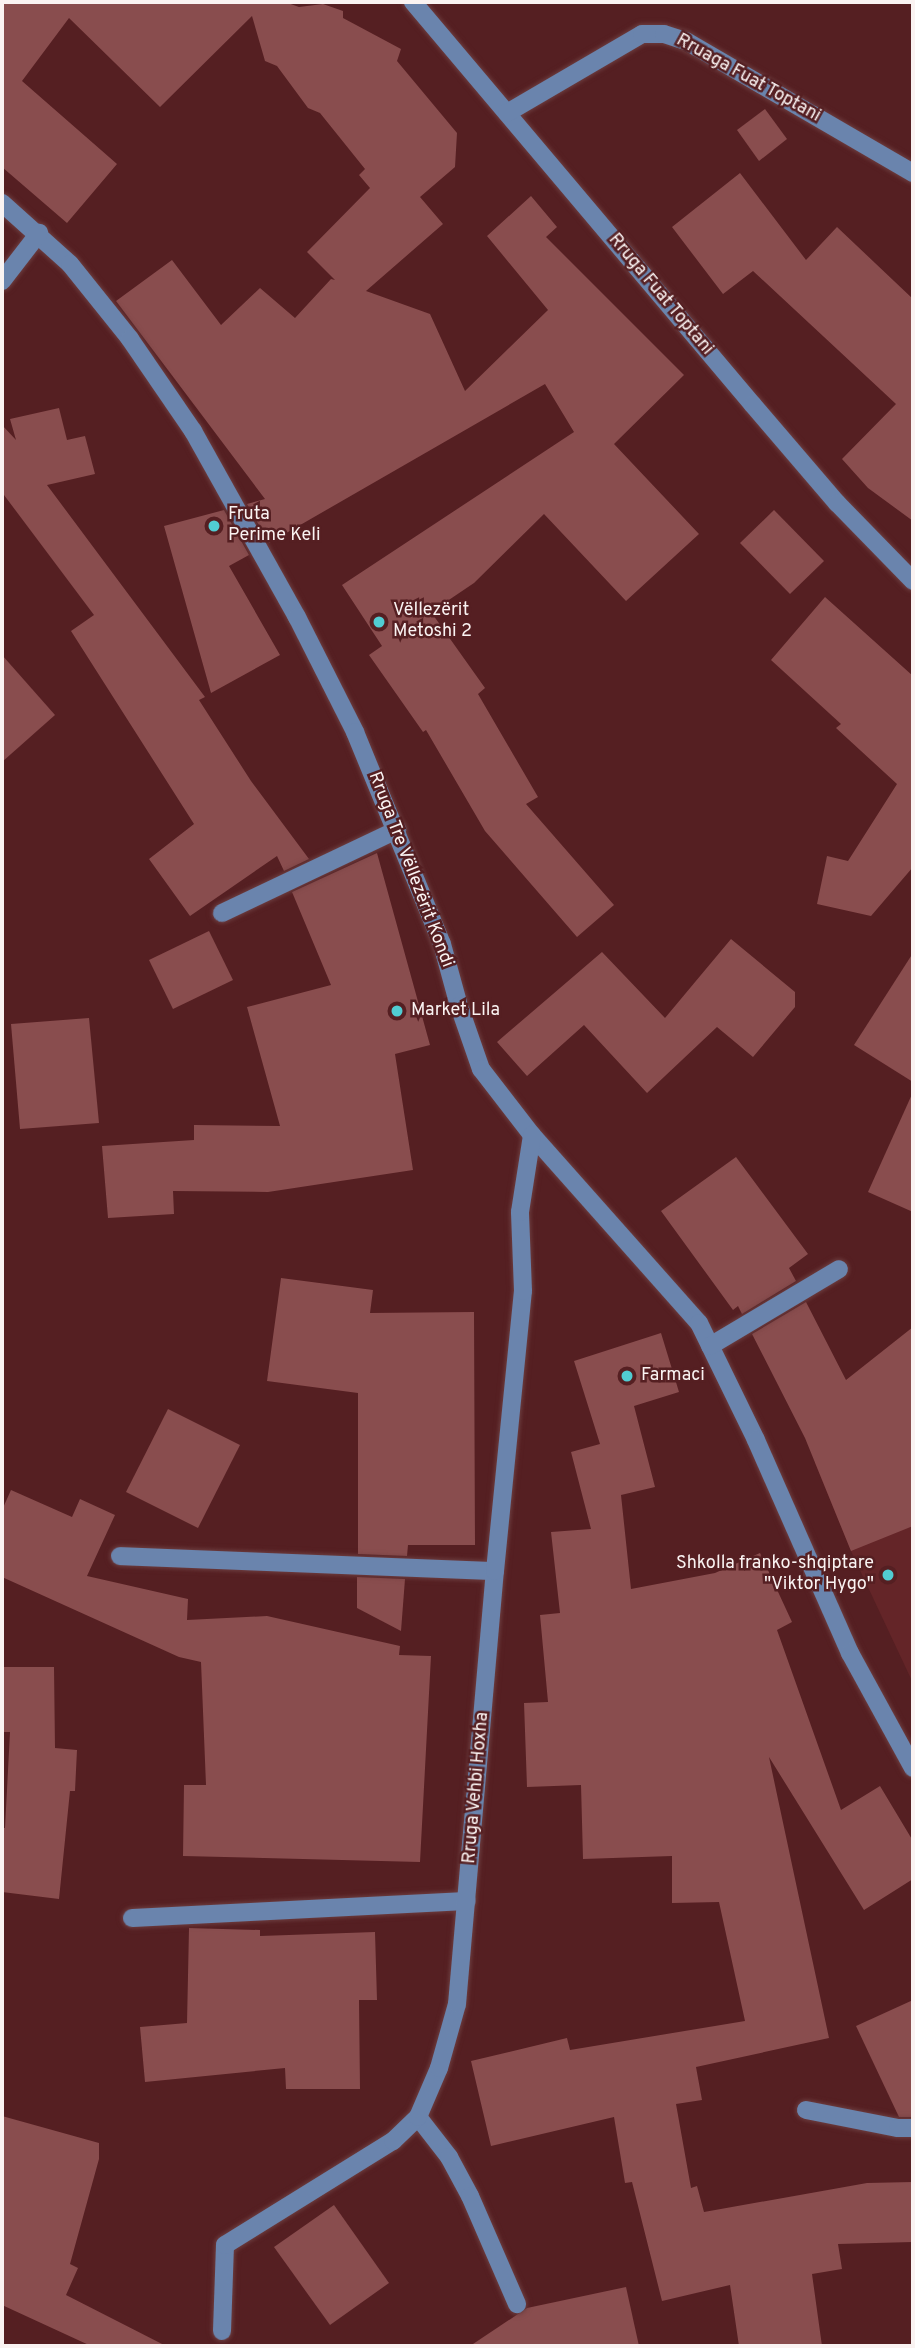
<!DOCTYPE html>
<meta charset="utf-8">
<style>
body{margin:0}
#map{position:relative;width:915px;height:2348px;overflow:hidden;background:#551f22;font-family:Overpass,sans-serif}
div>[style]{position:absolute}
[style*='--x']{left:calc(var(--x)*1px);top:calc(var(--y)*1px);width:calc(var(--w)*1px);rotate:calc(var(--a)*1deg)}
.built>*{inset:0;background:#642528}
.building>*{inset:0;background:#894d4e}
.roads{filter:drop-shadow(0 0 2px #6c3d3f) drop-shadow(0 0 2px #6c3d3f)}
.minor>*{height:18px;margin:-9px;padding:0 9px;transform-origin:9px;border-radius:9px;background:#6a84ad}
.dots>*{width:19px;height:19px;translate:-50% -50%;box-sizing:border-box;border:4px solid #551f22;border-radius:50%}
span{translate:-50% -50%;white-space:nowrap;text-align:center;line-height:1.15;-webkit-text-stroke:5px #551f22;paint-order:stroke}
.street-label{font-size:18px;color:#faf3f2}
.poi-label{font-size:18px;color:#faf3f2}
.left{translate:0 -50%;text-align:left}
.right{translate:-100% -50%;text-align:right}
.frame{position:absolute;inset:0;border:4px solid #faf3f2;pointer-events:none}
</style>
<div id="map">
<div class="built">
<i style="clip-path:polygon(901px 1427px,913px 1430px,913px 1683px,851px 1551px,815px 1463px)"></i>
</div>
<div class="building">
<i style="clip-path:polygon(2px 2px,285px 2px,299px 7px,323px 4px,343px 11px,343px 18px,401px 49px,397px 61px,457px 133px,455px 167px,420px 197px,443px 224px,366px 291px,430px 314px,465px 391px,548px 310px,487px 236px,531px 196px,557px 227px,546px 237px,684px 375px,614px 444px,699px 534px,626px 601px,544px 514px,474px 583px,431px 612px,485px 688px,478px 694px,538px 797px,526px 804px,614px 905px,577px 937px,485px 831px,426px 730px,423px 732px,369px 655px,382px 646px,342px 585px,574px 432px,545px 384px,269px 543px,247px 504px,265px 499px,116px 301px,172px 260px,221px 325px,260px 288px,295px 318px,331px 279px,335px 280px,307px 252px,370px 188px,359px 175px,365px 169px,320px 113px,308px 108px,277px 66px,265px 61px,252px 16px,160px 107px,69px 18px,22px 81px,117px 164px,67px 223px,2px 167px)"></i>
<i style="clip-path:polygon(765px 109px,787px 139px,759px 161px,737px 130px)"></i>
<i style="clip-path:polygon(740px 173px,806px 260px,837px 227px,913px 299px,913px 521px,868px 488px,842px 459px,896px 404px,753px 271px,723px 294px,672px 227px)"></i>
<i style="clip-path:polygon(59px 408px,67px 440px,85px 436px,95px 474px,47px 485px,205px 697px,199px 700px,251px 781px,309px 859px,284px 871px,277px 856px,190px 916px,149px 859px,194px 824px,71px 631px,94px 615px,4px 495px,2px 496px,2px 425px,16px 440px,10px 419px)"></i>
<i style="clip-path:polygon(224px 510px,249px 555px,229px 566px,280px 655px,211px 693px,164px 526px)"></i>
<i style="clip-path:polygon(774px 510px,824px 561px,790px 594px,740px 543px)"></i>
<i style="clip-path:polygon(825px 597px,913px 676px,913px 867px,871px 916px,817px 904px,827px 856px,848px 861px,897px 784px,836px 728px,841px 724px,771px 660px)"></i>
<i style="clip-path:polygon(2px 655px,55px 715px,2px 762px)"></i>
<i style="clip-path:polygon(377px 853px,430px 1045px,395px 1054px,413px 1170px,268px 1192px,173px 1191px,174px 1214px,108px 1218px,102px 1146px,194px 1140px,194px 1125px,280px 1126px,247px 1007px,331px 985px,292px 892px)"></i>
<i style="clip-path:polygon(209px 931px,233px 980px,173px 1009px,149px 960px)"></i>
<i style="clip-path:polygon(731px 939px,795px 992px,795px 1007px,753px 1057px,717px 1027px,647px 1093px,584px 1025px,527px 1076px,497px 1042px,602px 952px,665px 1018px)"></i>
<i style="clip-path:polygon(913px 953px,913px 1082px,854px 1045px)"></i>
<i style="clip-path:polygon(89px 1018px,99px 1123px,20px 1129px,11px 1024px)"></i>
<i style="clip-path:polygon(913px 1092px,913px 1212px,868px 1192px)"></i>
<i style="clip-path:polygon(736px 1157px,808px 1254px,789px 1268px,796px 1281px,742px 1314px,738px 1306px,733px 1310px,661px 1211px)"></i>
<i style="clip-path:polygon(281px 1278px,373px 1290px,370px 1313px,474px 1312px,475px 1545px,408px 1545px,407px 1556px,358px 1554px,358px 1393px,267px 1381px)"></i>
<i style="clip-path:polygon(806px 1302px,846px 1380px,913px 1327px,913px 1526px,851px 1551px,805px 1438px,752px 1334px)"></i>
<i style="clip-path:polygon(661px 1333px,679px 1392px,634px 1406px,655px 1487px,621px 1495px,631px 1589px,715px 1573px,760px 1553px,792px 1622px,777px 1630px,841px 1810px,880px 1786px,913px 1841px,913px 1879px,864px 1910px,769px 1757px,829px 2038px,696px 2067px,702px 2100px,676px 2104px,691px 2188px,697px 2186px,704px 2212px,867px 2183px,913px 2182px,913px 2242px,838px 2244px,842px 2269px,812px 2274px,822px 2346px,739px 2346px,730px 2285px,662px 2301px,632px 2182px,625px 2183px,614px 2117px,491px 2146px,471px 2061px,567px 2038px,570px 2050px,745px 2021px,719px 1902px,672px 1903px,672px 1856px,583px 1859px,581px 1785px,527px 1787px,524px 1703px,548px 1702px,540px 1615px,560px 1613px,551px 1532px,591px 1529px,571px 1452px,600px 1444px,574px 1361px)"></i>
<i style="clip-path:polygon(168px 1409px,240px 1445px,198px 1528px,126px 1492px)"></i>
<i style="clip-path:polygon(11px 1490px,72px 1517px,80px 1499px,115px 1515px,87px 1576px,188px 1599px,187px 1620px,267px 1616px,400px 1646px,399px 1655px,431px 1656px,420px 1862px,183px 1856px,184px 1785px,206px 1785px,201px 1662px,179px 1657px,2px 1577px,2px 1510px)"></i>
<i style="clip-path:polygon(357px 1577px,405px 1579px,401px 1631px,357px 1608px)"></i>
<i style="clip-path:polygon(2px 1667px,54px 1667px,55px 1748px,77px 1750px,75px 1791px,70px 1791px,59px 1899px,2px 1892px,2px 1828px,5px 1828px,10px 1732px,2px 1732px)"></i>
<i style="clip-path:polygon(189px 1928px,260px 1930px,260px 1936px,375px 1932px,377px 2000px,359px 2000px,360px 2089px,286px 2089px,285px 2068px,145px 2082px,140px 2027px,187px 2023px)"></i>
<i style="clip-path:polygon(913px 2000px,913px 2117px,899px 2117px,856px 2026px)"></i>
<i style="clip-path:polygon(2px 2116px,99px 2143px,99px 2159px,70px 2264px,78px 2268px,66px 2295px,166px 2346px,91px 2346px,2px 2305px)"></i>
<i style="clip-path:polygon(334px 2205px,389px 2283px,330px 2325px,274px 2247px)"></i>
<i style="clip-path:polygon(626px 2287px,639px 2346px,470px 2346px,527px 2308px)"></i>
</div>
<div class="roads">
<div class="minor">
<i style="--x:413;--y:2;--w:527;--a:49.85"></i>
<i style="--x:753;--y:405;--w:129;--a:49.4"></i>
<i style="--x:837;--y:503;--w:109;--a:45.7"></i>
<i style="--x:507;--y:113;--w:156;--a:-30.3"></i>
<i style="--x:642;--y:34;--w:22;--a:0"></i>
<i style="--x:664;--y:34;--w:23;--a:18"></i>
<i style="--x:686;--y:41;--w:263;--a:30.2"></i>
<i style="--x:2;--y:203;--w:91;--a:41.9"></i>
<i style="--x:70;--y:264;--w:96;--a:51.3"></i>
<i style="--x:130;--y:339;--w:112;--a:55.6"></i>
<i style="--x:193;--y:431;--w:213;--a:60.8"></i>
<i style="--x:297;--y:617;--w:129;--a:63.2"></i>
<i style="--x:355;--y:732;--w:229;--a:67.7"></i>
<i style="--x:442;--y:944;--w:64;--a:74.7"></i>
<i style="--x:459;--y:1006;--w:67;--a:70.8"></i>
<i style="--x:481;--y:1069;--w:83;--a:52.3"></i>
<i style="--x:532;--y:1135;--w:251;--a:48.4"></i>
<i style="--x:699;--y:1323;--w:130;--a:64"></i>
<i style="--x:756;--y:1440;--w:233;--a:66.2"></i>
<i style="--x:850;--y:1653;--w:131;--a:61.3"></i>
<i style="--x:2;--y:281;--w:61;--a:-52.4"></i>
<i style="--x:222;--y:913;--w:194;--a:-25.4"></i>
<i style="--x:710;--y:1346;--w:150;--a:-30.8"></i>
<i style="--x:120;--y:1556;--w:375;--a:2.3"></i>
<i style="--x:132;--y:1918;--w:335;--a:-2.9"></i>
<i style="--x:806;--y:2110;--w:94;--a:11.1"></i>
<i style="--x:898;--y:2128;--w:15;--a:0"></i>
<i style="--x:418;--y:2117;--w:51;--a:52.2"></i>
<i style="--x:449;--y:2157;--w:44;--a:61.7"></i>
<i style="--x:470;--y:2196;--w:118;--a:66.5"></i>
<i style="--x:222;--y:2331;--w:86;--a:-88"></i>
<i style="--x:225;--y:2245;--w:198;--a:-31.8"></i>
<i style="--x:393;--y:2141;--w:35;--a:-44"></i>
<i style="--x:418;--y:2117;--w:53;--a:-66.8"></i>
<i style="--x:439;--y:2068;--w:66;--a:-74.3"></i>
<i style="--x:457;--y:2004;--w:435;--a:-85"></i>
<i style="--x:495;--y:1571;--w:281;--a:-84.3"></i>
<i style="--x:523;--y:1291;--w:79;--a:-92.2"></i>
<i style="--x:520;--y:1212;--w:78;--a:-81.1"></i>
</div>
</div>
<div class="dots">
<i style="left:214px;top:526px;background:#51ccd2"></i>
<i style="left:379px;top:622px;background:#51ccd2"></i>
<i style="left:397px;top:1011px;background:#51ccd2"></i>
<i style="left:627px;top:1376px;background:#51ccd2"></i>
<i style="left:888px;top:1575px;background:#51ccd2"></i>
</div>
<div class="street-label">
<span style="left:748px;top:79px;rotate:29deg">Rruaga Fuat Toptani</span>
<span style="left:660px;top:295px;rotate:50deg">Rruga Fuat Toptani</span>
<span style="left:410px;top:870px;rotate:69deg">Rruga Tre Vëllezërit Kondi</span>
<span style="left:477px;top:1788px;rotate:-85deg">Rruga Vehbi Hoxha</span>
</div>
<div class="poi-label">
<span class="left" style="left:228px;top:526px">Fruta<br>Perime Keli</span>
<span class="left" style="left:393px;top:622px">Vëllezërit<br>Metoshi 2</span>
<span class="left" style="left:411px;top:1011px">Market Lila</span>
<span class="left" style="left:641px;top:1376px">Farmaci</span>
<span class="right" style="left:874px;top:1575px">Shkolla franko-shqiptare<br>"Viktor Hygo"</span>
</div>
<div class="frame"></div>
</div>
